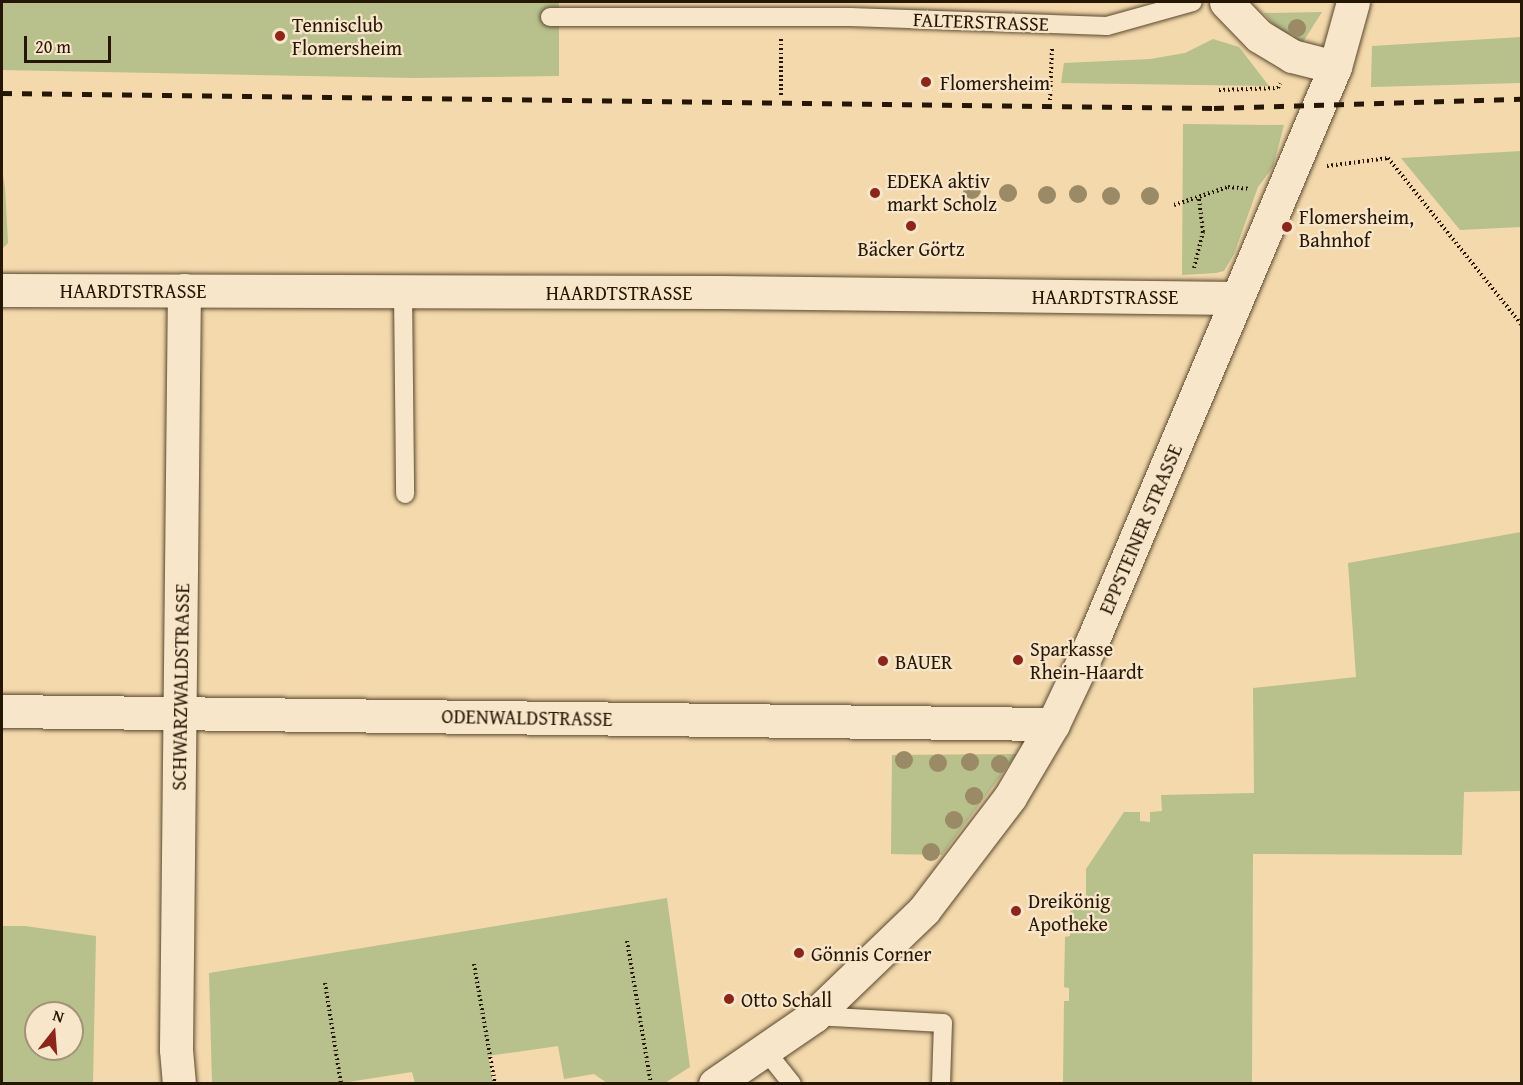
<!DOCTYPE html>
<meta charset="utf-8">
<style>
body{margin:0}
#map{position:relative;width:1523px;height:1085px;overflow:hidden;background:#f3d9ac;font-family:"Gentium Book Plus",serif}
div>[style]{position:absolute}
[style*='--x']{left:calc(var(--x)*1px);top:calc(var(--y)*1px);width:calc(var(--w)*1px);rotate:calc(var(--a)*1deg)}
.green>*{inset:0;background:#b8c08c}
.path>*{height:4px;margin-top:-2px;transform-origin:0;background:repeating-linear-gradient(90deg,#261604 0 1.5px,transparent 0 4.5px)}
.roads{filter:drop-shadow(0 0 2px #59472e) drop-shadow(0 0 2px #59472e)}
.lane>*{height:18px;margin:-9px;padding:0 9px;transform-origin:9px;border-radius:9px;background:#f7e6c9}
.street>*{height:33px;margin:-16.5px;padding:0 16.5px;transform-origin:16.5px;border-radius:16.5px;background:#f7e6c9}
.secondary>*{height:33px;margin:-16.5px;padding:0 16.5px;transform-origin:16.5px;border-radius:16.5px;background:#f7e6c9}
.rail>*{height:4.5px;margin-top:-2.25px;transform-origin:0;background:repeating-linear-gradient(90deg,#261604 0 10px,transparent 0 20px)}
.trees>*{width:18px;height:18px;margin:-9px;border-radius:50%;background:#9a8a66}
.dots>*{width:16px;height:16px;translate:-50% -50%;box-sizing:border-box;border:3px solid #f7e6c9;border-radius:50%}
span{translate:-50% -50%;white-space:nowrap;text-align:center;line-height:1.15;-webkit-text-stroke:4.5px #f7e6c9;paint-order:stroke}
.street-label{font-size:20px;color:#261604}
.poi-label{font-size:20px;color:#261604}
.left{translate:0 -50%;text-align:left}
.frame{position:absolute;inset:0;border:3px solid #261604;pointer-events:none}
.north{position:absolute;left:24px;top:1001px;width:60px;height:60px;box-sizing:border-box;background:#f7e6c9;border:2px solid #a3937a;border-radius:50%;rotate:17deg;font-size:16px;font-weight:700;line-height:24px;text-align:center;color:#261604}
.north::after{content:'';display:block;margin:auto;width:21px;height:27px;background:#8f2418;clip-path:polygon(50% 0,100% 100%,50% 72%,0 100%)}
.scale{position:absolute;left:24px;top:36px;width:87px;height:27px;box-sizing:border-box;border:3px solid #261604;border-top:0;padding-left:8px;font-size:18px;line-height:21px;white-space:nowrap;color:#261604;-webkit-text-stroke:4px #f7e6c9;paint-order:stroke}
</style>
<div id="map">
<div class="green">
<i style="clip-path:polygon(2px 2px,559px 2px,559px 76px,415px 78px,2px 70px)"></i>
<i style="clip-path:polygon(1322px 12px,1303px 42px,1290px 44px,1264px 13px)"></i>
<i style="clip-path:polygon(1521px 37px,1521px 83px,1371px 87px,1372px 46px)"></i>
<i style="clip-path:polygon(1213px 39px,1239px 47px,1269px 86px,1061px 83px,1064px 63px,1150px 59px,1185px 53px)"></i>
<i style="clip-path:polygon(1183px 124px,1284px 125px,1273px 167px,1258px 187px,1234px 254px,1224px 271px,1216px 273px,1182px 275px)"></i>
<i style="clip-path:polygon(1521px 151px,1521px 227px,1460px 230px,1401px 158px)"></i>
<i style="clip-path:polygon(2px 169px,5px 188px,8px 243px,2px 249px)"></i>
<i style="clip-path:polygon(1521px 532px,1521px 791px,1464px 792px,1462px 855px,1253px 854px,1252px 1083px,1063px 1083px,1064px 1001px,1069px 1001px,1069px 988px,1064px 987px,1065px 937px,1070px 936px,1071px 899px,1086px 899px,1086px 869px,1124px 812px,1140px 812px,1140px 821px,1150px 822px,1150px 812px,1162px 811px,1161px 795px,1254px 793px,1253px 688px,1356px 677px,1348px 563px)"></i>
<i style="clip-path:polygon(1017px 754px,942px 855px,891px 854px,892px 755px)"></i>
<i style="clip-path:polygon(667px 898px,690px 1067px,665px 1083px,607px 1083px,594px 1074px,564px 1079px,558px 1046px,488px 1056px,493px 1083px,415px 1083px,412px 1072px,342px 1083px,212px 1083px,209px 973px)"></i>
<i style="clip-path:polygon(evenodd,2px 926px,25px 926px,96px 936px,93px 1083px,2px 1083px,2px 926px,36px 1013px,72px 1013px,72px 1049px,36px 1049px,36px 1013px)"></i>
</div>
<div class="path">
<i style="--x:781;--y:39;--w:58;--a:90"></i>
<i style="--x:1219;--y:90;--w:59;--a:-1.9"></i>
<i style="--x:1278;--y:88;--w:5;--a:-68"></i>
<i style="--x:1050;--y:100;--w:52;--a:-87.8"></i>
<i style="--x:1327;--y:166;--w:62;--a:-7.5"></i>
<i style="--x:1388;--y:158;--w:214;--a:51.3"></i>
<i style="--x:1174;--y:205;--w:57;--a:-18.4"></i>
<i style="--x:1228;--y:187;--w:21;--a:5"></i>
<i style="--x:1194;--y:268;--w:37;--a:-76"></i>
<i style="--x:1203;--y:232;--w:34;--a:-97"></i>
<i style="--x:627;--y:941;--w:145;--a:80.5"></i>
<i style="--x:474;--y:964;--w:122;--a:80.1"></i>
<i style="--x:325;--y:983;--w:102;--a:81"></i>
</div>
<div class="roads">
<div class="lane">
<i style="--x:550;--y:17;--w:300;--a:0"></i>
<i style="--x:850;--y:17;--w:257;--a:2"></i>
<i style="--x:1107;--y:26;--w:89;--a:-15.6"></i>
<i style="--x:403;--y:290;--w:204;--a:89.4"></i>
<i style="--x:814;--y:1016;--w:129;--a:3.1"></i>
<i style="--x:943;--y:1023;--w:61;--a:91.9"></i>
<i style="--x:765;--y:1050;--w:43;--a:51.5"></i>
</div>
<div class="street">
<i style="--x:1226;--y:2;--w:47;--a:45.9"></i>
<i style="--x:1259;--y:36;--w:39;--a:31"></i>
<i style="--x:1292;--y:56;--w:44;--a:14.3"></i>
<i style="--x:2;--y:290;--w:719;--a:0.16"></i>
<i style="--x:721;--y:292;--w:516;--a:0.67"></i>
<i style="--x:2;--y:711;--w:1051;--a:0.71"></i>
<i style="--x:179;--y:1084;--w:35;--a:-95"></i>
<i style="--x:176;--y:1049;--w:759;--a:-89.4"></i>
</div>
<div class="secondary">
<i style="--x:715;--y:1084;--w:120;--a:-34.5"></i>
<i style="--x:814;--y:1016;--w:153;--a:-43.9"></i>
<i style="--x:924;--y:910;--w:142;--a:-52.7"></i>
<i style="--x:1010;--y:797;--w:85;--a:-59.5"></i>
<i style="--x:1053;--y:724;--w:91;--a:-64.6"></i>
<i style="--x:1092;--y:642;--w:624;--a:-67.09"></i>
<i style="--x:1335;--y:67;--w:67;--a:-74.5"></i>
</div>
</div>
<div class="rail">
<i style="--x:2;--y:93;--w:1212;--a:0.71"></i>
<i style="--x:1214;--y:108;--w:308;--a:-1.7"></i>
</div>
<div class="trees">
<i style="left:1297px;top:28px"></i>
<i style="left:972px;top:190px"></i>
<i style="left:1008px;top:193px"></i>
<i style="left:1078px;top:194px"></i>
<i style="left:1047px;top:195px"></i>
<i style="left:1111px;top:196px"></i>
<i style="left:1150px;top:196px"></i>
<i style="left:904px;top:760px"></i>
<i style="left:970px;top:762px"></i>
<i style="left:938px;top:763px"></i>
<i style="left:1000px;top:764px"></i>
<i style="left:974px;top:796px"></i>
<i style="left:954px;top:820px"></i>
<i style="left:931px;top:852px"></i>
</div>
<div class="dots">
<i style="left:280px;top:36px;background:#8f2418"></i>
<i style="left:926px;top:82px;background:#8f2418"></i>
<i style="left:875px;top:193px;background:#8f2418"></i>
<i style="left:911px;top:226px;background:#8f2418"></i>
<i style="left:1287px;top:227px;background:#8f2418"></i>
<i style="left:1018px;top:660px;background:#8f2418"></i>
<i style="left:883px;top:661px;background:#8f2418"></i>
<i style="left:1016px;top:911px;background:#8f2418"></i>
<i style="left:799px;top:953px;background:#8f2418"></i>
<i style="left:729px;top:999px;background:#8f2418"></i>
</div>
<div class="street-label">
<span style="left:981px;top:21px;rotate:2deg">FALTERSTRASSE</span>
<span style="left:133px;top:290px">HAARDTSTRASSE</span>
<span style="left:619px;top:292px">HAARDTSTRASSE</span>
<span style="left:1105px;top:296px">HAARDTSTRASSE</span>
<span style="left:1140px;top:529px;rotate:-67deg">EPPSTEINER STRASSE</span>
<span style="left:180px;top:687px;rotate:-89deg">SCHWARZWALDSTRASSE</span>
<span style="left:527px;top:717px;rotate:1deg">ODENWALDSTRASSE</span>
</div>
<div class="poi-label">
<span class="left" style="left:292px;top:36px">Tennisclub<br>Flomersheim</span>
<span class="left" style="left:940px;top:82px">Flomersheim</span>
<span class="left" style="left:887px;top:192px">EDEKA aktiv<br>markt Scholz</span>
<span class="left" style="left:1299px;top:228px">Flomersheim,<br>Bahnhof</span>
<span style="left:911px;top:248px">Bäcker Görtz</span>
<span class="left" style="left:1030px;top:660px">Sparkasse<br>Rhein-Haardt</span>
<span class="left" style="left:895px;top:661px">BAUER</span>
<span class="left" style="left:1028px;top:912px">Dreikönig<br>Apotheke</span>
<span class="left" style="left:811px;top:953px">Gönnis Corner</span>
<span class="left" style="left:741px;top:999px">Otto Schall</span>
</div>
<div class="frame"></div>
<div class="north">N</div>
<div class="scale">20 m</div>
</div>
